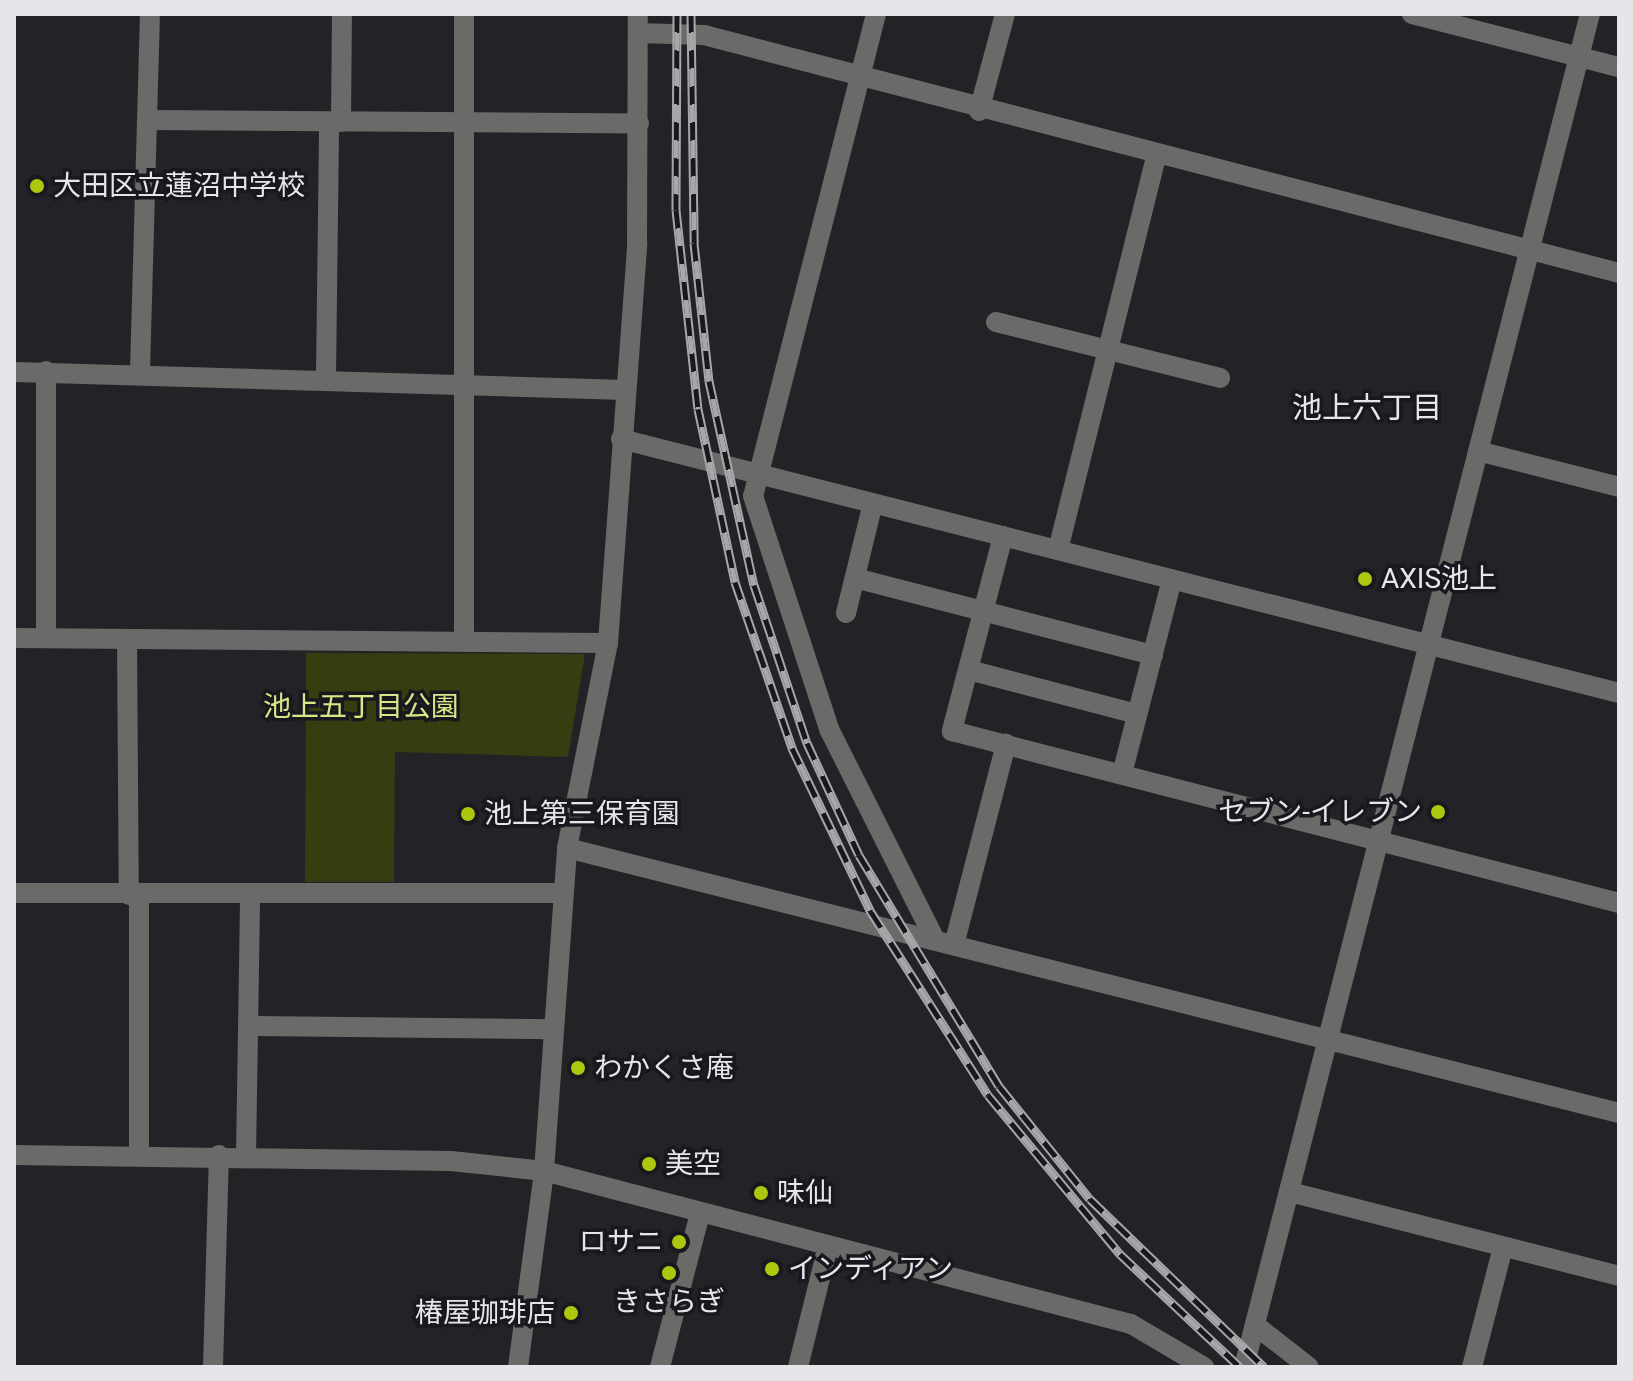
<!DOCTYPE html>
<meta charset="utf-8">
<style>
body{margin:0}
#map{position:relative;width:1633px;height:1381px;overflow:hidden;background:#232227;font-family:Roboto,"Noto Sans JP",sans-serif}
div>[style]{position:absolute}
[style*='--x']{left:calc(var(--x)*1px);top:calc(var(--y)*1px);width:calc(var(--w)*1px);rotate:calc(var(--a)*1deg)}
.green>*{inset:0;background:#353d11}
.minor>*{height:20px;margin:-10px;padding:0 10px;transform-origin:10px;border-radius:10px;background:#6a6b68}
.rail>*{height:9px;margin-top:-4.5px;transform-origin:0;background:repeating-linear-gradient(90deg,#19181e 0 18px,#a7a6aa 0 36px);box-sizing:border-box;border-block:2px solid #a7a6aa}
.dots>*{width:22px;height:22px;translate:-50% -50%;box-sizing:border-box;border:4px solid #19181e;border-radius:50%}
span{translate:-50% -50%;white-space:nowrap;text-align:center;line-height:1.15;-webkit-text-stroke:7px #19181e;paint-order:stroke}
.poi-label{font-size:28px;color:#e6e5e9}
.left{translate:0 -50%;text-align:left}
.right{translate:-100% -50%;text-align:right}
.park-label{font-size:28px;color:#d4e887}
.neighbourhood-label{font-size:30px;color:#e6e5e9}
.frame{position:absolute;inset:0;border:16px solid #e6e5e9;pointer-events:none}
</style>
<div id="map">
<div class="green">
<i style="clip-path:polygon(306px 653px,585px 654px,568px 757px,395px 752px,394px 882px,305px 882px)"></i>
</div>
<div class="minor">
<i style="--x:876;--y:14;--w:497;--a:104.3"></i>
<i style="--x:753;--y:496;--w:247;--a:71.9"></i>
<i style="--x:830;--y:731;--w:234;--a:63.3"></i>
<i style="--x:1412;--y:14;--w:214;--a:14.4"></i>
<i style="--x:638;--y:33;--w:66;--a:1.7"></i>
<i style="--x:704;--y:35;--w:945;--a:14.58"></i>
<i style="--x:979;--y:111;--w:100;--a:-75"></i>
<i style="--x:150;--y:120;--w:489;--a:0.4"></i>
<i style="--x:341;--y:122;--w:108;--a:-89.5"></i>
<i style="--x:996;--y:322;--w:231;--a:14"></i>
<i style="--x:140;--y:371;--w:357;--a:-88.4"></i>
<i style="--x:14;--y:372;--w:612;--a:1.68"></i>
<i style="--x:326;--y:377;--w:255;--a:-89.3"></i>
<i style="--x:621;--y:439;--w:1030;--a:14.28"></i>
<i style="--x:1478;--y:451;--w:146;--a:14.3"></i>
<i style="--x:1003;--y:536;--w:202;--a:104.7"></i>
<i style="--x:952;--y:731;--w:689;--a:14.46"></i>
<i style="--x:1058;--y:550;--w:406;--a:-76"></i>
<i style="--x:855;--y:578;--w:308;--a:14.5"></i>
<i style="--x:846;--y:613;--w:113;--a:-76.2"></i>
<i style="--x:14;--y:638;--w:594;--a:0.48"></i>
<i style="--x:46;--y:638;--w:267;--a:-90"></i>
<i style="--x:127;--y:639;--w:256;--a:89.6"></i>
<i style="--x:464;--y:642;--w:628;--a:-90"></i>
<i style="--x:969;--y:670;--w:174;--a:14.7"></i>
<i style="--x:1122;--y:774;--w:201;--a:-75.6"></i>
<i style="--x:567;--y:848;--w:1085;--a:14.14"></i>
<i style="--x:14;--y:893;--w:548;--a:0"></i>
<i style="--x:139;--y:895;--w:260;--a:90"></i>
<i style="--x:954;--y:945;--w:208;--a:-75.5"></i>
<i style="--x:248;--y:1026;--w:306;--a:0.6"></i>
<i style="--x:14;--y:1155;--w:437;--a:0.8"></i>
<i style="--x:451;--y:1161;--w:94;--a:6.1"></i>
<i style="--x:544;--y:1171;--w:607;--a:14.61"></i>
<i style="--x:1131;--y:1324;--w:85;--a:30.5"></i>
<i style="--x:246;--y:1157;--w:262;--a:-89.1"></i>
<i style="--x:1290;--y:1192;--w:340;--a:14.3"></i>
<i style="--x:1255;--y:1325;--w:68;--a:37.9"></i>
<i style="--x:213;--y:1367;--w:212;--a:-88.4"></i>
<i style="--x:518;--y:1367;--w:198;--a:-82.4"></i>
<i style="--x:544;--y:1171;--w:324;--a:-85.9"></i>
<i style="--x:567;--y:848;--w:209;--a:-78.7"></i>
<i style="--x:608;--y:643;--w:400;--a:-85.8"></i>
<i style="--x:637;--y:244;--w:230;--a:-89.8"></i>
<i style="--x:660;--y:1367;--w:159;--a:-75.4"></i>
<i style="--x:798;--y:1367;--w:125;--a:-76.1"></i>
<i style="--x:1244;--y:1367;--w:1397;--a:-75.66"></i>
<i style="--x:1472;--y:1367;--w:124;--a:-75.5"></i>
</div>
<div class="rail">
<i style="--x:677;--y:14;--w:196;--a:90.3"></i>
<i style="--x:676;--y:210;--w:200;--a:83.7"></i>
<i style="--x:698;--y:409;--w:177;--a:77.9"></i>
<i style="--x:735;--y:582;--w:176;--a:71"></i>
<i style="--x:792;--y:748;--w:182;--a:64.3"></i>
<i style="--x:871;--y:912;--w:217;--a:57.4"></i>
<i style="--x:988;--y:1095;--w:207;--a:50.3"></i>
<i style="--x:1120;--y:1254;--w:165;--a:43.3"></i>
<i style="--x:691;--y:14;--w:229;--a:89.2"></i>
<i style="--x:694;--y:243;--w:139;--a:83.8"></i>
<i style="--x:709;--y:381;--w:209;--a:77.6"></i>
<i style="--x:754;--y:585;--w:167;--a:71.5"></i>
<i style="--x:807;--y:743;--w:123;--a:65.1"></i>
<i style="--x:859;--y:855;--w:270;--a:58.8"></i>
<i style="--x:999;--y:1086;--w:145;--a:51.2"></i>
<i style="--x:1090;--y:1199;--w:242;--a:44"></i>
</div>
<div class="dots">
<i style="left:37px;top:186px;background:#adc60e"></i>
<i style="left:1365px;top:579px;background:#adc60e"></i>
<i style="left:1438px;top:812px;background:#adc60e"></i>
<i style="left:468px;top:814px;background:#adc60e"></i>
<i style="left:578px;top:1068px;background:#adc60e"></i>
<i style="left:649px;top:1164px;background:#adc60e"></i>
<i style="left:761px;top:1193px;background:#adc60e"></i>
<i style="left:679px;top:1242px;background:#adc60e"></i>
<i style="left:772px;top:1269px;background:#adc60e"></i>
<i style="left:669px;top:1273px;background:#adc60e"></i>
<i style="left:571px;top:1313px;background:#adc60e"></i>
</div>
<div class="poi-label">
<span class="left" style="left:53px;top:186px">大田区立蓮沼中学校</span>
<span class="left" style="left:1381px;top:579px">AXIS池上</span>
<span class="right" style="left:1422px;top:812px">セブン-イレブン</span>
<span class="left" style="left:484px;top:814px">池上第三保育園</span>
<span class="left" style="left:594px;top:1068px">わかくさ庵</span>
<span class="left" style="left:665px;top:1164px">美空</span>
<span class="left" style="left:777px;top:1193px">味仙</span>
<span class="right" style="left:663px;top:1242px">ロサニ</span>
<span class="left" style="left:788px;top:1269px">インディアン</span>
<span style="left:669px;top:1302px">きさらぎ</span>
<span class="right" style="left:555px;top:1313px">椿屋珈琲店</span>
</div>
<div class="park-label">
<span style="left:361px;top:707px">池上五丁目公園</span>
</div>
<div class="neighbourhood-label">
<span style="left:1367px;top:408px">池上六丁目</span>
</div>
<div class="frame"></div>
</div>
